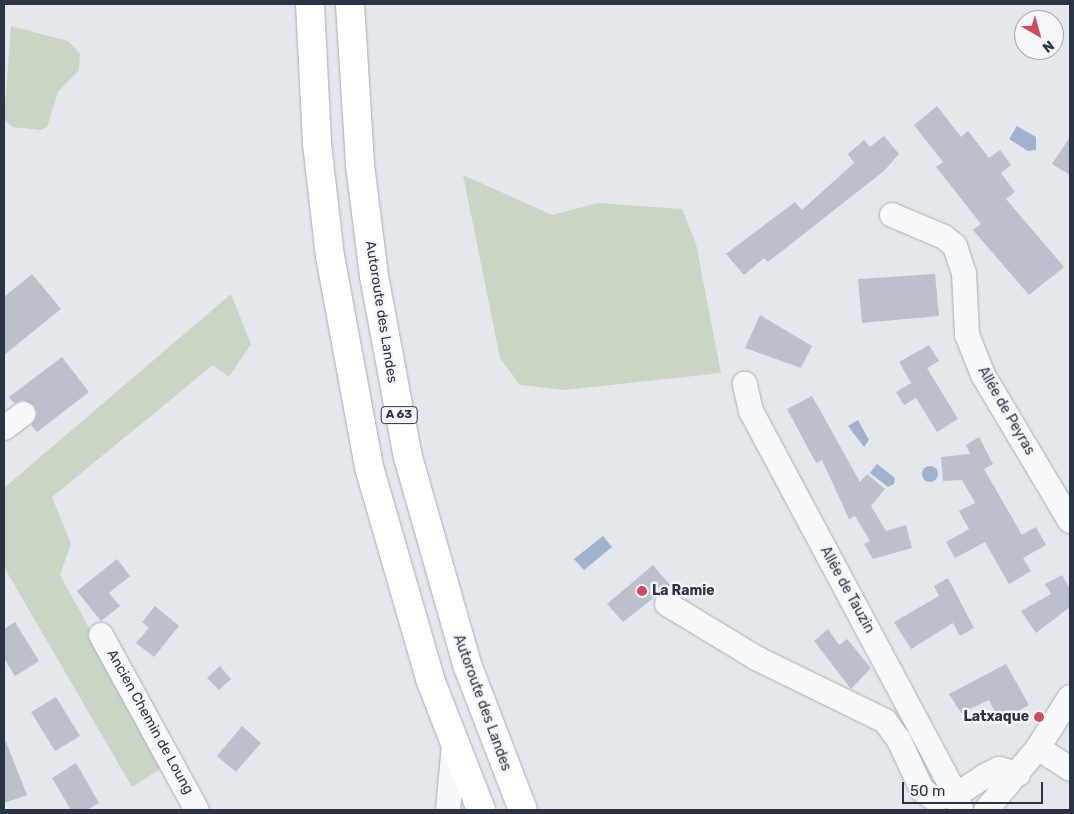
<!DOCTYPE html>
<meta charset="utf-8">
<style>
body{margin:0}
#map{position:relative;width:1074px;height:814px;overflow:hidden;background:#e4e7ec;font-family:Rubik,sans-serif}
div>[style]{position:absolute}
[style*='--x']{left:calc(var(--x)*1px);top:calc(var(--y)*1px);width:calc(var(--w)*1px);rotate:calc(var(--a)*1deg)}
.green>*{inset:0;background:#c9d6c5}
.water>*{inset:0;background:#9fb4cc}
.round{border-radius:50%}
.building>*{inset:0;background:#bbc0ca}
.roads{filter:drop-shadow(0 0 1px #a9aeb7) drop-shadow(0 0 1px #a9aeb7)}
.minor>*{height:24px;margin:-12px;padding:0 12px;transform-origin:12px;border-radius:12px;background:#f7f8fa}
.highway>*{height:28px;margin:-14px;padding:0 14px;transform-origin:14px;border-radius:14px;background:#fff}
.dots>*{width:14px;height:14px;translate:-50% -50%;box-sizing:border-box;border:2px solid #f4f6f9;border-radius:50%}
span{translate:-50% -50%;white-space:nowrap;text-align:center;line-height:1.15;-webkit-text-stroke:5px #f4f6f9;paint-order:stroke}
.shield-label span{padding:1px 4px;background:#f4f6f9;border:1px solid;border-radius:4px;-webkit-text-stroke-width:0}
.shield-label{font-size:12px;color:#2b3445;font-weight:700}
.street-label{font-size:14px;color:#2b3445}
.poi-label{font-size:14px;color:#2b3445;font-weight:700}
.left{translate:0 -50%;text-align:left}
.right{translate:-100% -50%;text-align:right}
.frame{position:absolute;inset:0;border:5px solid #2b3445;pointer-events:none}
.north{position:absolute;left:1014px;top:10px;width:50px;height:50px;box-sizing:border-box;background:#f4f6f9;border:1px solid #a4a8b1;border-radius:50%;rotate:142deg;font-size:14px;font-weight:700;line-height:20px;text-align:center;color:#2b3445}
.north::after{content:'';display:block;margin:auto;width:18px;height:22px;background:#d1495b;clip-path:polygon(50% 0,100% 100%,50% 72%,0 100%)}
.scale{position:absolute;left:902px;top:782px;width:141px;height:22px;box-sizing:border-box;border:2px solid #2b3445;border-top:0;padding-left:6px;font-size:15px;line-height:18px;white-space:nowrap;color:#2b3445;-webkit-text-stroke:4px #f4f6f9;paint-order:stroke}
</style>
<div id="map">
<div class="green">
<i style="clip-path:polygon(11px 26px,68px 41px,80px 54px,79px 70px,58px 92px,47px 127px,40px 130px,12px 127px,4px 119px)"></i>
<i style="clip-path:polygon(463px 175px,552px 215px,598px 203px,682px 209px,696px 244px,721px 373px,564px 390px,520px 385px,500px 358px)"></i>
<i style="clip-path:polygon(231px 294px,251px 344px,229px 377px,213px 365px,52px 497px,71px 544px,60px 575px,165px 766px,132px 787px,4px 567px,4px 488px)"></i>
</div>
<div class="water">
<i style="clip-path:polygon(1017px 126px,1036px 137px,1036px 150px,1028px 151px,1009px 139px)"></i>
<i style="clip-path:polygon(858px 420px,869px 440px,864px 447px,848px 426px)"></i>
<i style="clip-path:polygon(877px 464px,895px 478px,894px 484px,888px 487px,870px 473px)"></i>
<i class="round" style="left:922px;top:466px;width:16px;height:16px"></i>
<i style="clip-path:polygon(603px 536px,612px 547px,584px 570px,574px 559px)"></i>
</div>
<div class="building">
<i style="clip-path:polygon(937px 106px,961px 137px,968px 131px,989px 158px,1000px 150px,1011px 165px,1001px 173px,1015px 192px,1006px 199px,1064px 267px,1029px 295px,973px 230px,981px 224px,936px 167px,943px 162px,914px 125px)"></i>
<i style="clip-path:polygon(884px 136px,899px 154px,884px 171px,768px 262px,764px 258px,744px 275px,726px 254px,795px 202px,802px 210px,854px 163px,848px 154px,864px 140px,870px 147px)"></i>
<i style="clip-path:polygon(1070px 137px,1070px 175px,1052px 164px)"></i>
<i style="clip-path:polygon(32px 274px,61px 309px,4px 355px,4px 297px)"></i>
<i style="clip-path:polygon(935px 274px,939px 316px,862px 323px,858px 279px)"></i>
<i style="clip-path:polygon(760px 315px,812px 346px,801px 368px,745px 348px)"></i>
<i style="clip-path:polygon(929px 345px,939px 361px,927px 368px,958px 419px,937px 432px,916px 398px,904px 405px,896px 392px,911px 383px,899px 362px)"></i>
<i style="clip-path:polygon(62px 357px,89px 392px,37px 432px,31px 425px,37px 413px,34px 405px,22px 400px,14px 403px,9px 397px)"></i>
<i style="clip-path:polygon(812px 396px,860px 482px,867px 474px,885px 489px,871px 506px,886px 531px,906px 525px,912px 548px,873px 559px,864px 544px,870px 541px,855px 516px,849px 519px,822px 460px,816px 463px,787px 409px)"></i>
<i style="clip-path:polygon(979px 437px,993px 464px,984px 469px,1022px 535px,1036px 527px,1046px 545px,1023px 558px,1031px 571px,1009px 584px,985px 542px,955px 558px,946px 542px,969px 529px,959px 511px,975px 503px,962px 480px,943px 481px,941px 457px,970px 454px,966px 445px)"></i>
<i style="clip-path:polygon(117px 559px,130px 576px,109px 593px,120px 606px,101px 621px,77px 591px)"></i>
<i style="clip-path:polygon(653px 565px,670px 585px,623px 622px,607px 604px)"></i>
<i style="clip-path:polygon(1062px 575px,1070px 589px,1070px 607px,1036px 633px,1021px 611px,1051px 594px,1045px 584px)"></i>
<i style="clip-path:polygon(948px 578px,974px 628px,960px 636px,953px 623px,911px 649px,894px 622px,939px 596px,934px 586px)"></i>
<i style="clip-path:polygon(155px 606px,179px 626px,154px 657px,136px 643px,149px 628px,142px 622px)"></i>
<i style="clip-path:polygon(15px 622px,39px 661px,15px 676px,4px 658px,4px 629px)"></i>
<i style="clip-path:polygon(828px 629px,839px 645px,847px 639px,871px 668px,851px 689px,814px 641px)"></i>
<i style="clip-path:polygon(1006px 664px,1029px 705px,1000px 722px,989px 700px,961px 713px,949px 694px)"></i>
<i style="clip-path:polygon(220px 666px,231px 679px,219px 690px,207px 678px)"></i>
<i style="clip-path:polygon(56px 697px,80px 736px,55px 751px,31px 712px)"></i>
<i style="clip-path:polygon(242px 726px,261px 743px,236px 772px,217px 756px)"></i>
<i style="clip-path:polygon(4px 737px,27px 795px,4px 803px)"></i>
<i style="clip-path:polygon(76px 763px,99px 803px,87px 810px,71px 810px,52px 778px)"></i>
</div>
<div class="roads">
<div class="minor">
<i style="--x:892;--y:215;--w:56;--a:22.9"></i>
<i style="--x:944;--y:237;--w:14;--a:39"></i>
<i style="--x:955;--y:246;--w:28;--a:72"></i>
<i style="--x:964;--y:273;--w:62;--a:87.2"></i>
<i style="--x:967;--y:335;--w:43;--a:68.2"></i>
<i style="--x:983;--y:375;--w:170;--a:59.2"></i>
<i style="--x:4;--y:428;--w:24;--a:-36"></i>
<i style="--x:667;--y:604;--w:104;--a:31.2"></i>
<i style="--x:756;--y:658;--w:144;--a:26"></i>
<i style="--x:885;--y:721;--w:24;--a:54"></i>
<i style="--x:899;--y:740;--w:55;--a:65.3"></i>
<i style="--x:922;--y:790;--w:14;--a:36"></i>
<i style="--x:933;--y:798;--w:23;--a:-7"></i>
<i style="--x:956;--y:795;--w:435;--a:-118.1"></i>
<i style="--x:751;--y:411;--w:28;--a:-103"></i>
<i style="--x:101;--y:635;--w:200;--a:61.3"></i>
<i style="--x:1038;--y:748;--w:38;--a:33"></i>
<i style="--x:961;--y:809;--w:15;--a:-110"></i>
<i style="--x:956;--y:795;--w:35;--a:-33"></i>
<i style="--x:985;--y:776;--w:16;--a:-27"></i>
<i style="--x:999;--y:769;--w:20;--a:15"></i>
<i style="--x:448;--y:810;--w:66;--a:-84.8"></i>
<i style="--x:986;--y:810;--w:81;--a:-50"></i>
<i style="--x:1038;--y:748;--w:60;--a:-57.9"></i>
</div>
<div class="highway">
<i style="--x:310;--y:4;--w:140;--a:87.1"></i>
<i style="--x:317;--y:144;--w:113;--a:83.4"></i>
<i style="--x:330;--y:256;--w:215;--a:79.5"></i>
<i style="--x:369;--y:467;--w:221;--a:73.9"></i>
<i style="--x:430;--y:679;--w:141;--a:68.7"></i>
<i style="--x:350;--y:4;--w:161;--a:86.4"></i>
<i style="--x:360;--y:165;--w:112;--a:82.8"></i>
<i style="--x:374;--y:276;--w:184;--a:79.4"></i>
<i style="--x:408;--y:457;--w:218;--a:74.1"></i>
<i style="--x:468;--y:667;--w:153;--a:69"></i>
</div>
</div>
<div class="dots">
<i style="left:642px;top:591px;background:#d1495b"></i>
<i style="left:1039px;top:717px;background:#d1495b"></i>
</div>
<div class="shield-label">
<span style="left:399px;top:415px">A 63</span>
</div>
<div class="street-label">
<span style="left:381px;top:312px;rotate:81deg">Autoroute des Landes</span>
<span style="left:1006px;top:411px;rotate:60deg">Allée de Peyras</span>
<span style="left:847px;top:590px;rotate:61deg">Allée de Tauzin</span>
<span style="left:482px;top:703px;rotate:70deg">Autoroute des Landes</span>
<span style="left:150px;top:722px;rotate:61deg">Ancien Chemin de Loung</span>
</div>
<div class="poi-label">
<span class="left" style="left:652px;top:591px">La Ramie</span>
<span class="right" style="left:1029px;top:717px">Latxaque</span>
</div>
<div class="frame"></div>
<div class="north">N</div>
<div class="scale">50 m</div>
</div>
